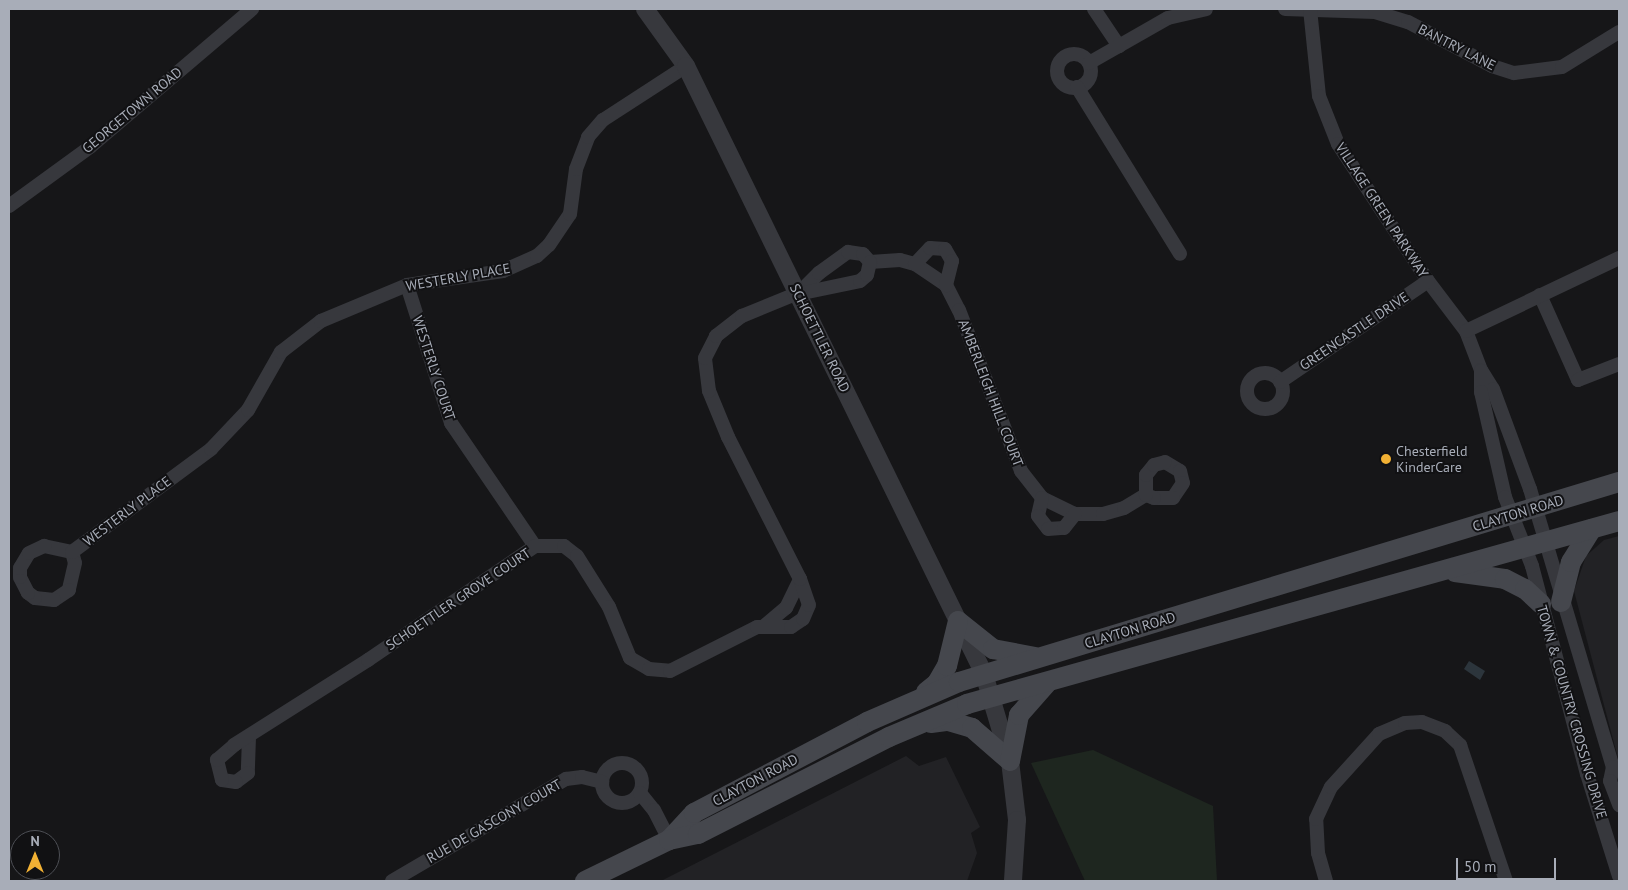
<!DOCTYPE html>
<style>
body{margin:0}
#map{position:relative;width:1628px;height:890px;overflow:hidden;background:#161618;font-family:"PT Sans",sans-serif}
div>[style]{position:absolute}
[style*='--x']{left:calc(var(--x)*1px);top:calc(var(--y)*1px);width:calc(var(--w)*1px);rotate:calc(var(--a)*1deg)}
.built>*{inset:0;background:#222225}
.green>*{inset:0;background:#1e261f}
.water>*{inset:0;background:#2c353c}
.minor>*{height:14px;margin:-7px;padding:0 7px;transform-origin:7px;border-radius:7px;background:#37383d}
.minor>.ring{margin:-7px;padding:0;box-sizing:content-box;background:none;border:14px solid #37383d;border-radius:50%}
.tertiary>*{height:18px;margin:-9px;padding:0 9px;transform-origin:9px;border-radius:9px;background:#37383d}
.secondary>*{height:20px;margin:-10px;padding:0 10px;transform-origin:10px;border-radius:10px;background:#45474d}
.dots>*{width:14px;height:14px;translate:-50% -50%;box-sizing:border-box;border:2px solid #111113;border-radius:50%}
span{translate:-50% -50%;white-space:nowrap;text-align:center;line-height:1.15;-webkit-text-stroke:4px #111113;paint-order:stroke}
.street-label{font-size:14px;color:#a8adb8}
.poi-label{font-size:14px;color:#a8adb8}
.left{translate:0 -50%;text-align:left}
.frame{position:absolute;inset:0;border:10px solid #a8adb8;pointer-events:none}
.north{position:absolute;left:10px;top:830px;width:50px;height:50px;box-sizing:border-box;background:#111113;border:1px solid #4d4f55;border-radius:50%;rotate:0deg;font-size:14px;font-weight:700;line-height:20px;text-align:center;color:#a8adb8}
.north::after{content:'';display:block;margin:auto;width:18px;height:22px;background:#f2b134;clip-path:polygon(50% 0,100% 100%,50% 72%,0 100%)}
.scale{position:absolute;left:1456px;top:858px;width:100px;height:22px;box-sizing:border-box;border:2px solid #a8adb8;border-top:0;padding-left:6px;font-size:15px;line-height:18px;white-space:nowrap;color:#a8adb8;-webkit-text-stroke:4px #111113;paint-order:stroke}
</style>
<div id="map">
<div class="built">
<i style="clip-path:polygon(1619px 536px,1619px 762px,1574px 591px,1586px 556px,1604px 540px)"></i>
<i style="clip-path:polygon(906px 756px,919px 766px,946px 757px,980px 827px,971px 833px,977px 853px,967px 881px,661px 881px)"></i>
</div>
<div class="green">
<i style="clip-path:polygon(1093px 750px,1213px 806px,1217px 881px,1085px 881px,1031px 763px)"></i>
</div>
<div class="water">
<i style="clip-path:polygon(1469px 661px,1485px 671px,1480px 680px,1464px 669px)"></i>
</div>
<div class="minor">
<i style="--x:1094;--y:9;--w:45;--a:56"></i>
<i style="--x:1285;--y:9;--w:90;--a:1.9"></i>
<i style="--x:1375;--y:12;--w:34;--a:17"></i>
<i style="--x:1408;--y:22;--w:95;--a:27.6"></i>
<i style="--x:1492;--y:66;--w:23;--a:18"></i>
<i style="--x:1514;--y:73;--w:48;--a:-7.1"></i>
<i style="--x:1562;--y:67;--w:67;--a:-31.6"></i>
<i style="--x:1310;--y:9;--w:87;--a:84.1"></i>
<i style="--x:1319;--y:96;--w:52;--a:68.4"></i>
<i style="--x:1338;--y:144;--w:164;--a:56.7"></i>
<i style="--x:1428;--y:281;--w:63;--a:52.8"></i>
<i style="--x:1466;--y:331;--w:42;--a:69"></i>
<i style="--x:1481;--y:370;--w:22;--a:58"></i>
<i style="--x:1493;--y:389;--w:107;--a:69.7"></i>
<i style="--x:1530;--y:489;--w:290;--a:73.4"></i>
<i style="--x:1613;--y:767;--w:14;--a:102"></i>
<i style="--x:1610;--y:781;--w:26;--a:69"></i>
<i class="ring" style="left:1057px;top:54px;width:20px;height:20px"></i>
<i style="--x:1089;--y:63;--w:91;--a:-29.7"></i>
<i style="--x:1168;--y:18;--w:39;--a:-13"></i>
<i style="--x:1077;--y:87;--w:196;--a:58.3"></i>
<i style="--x:9;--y:206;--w:100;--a:-36.1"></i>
<i style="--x:90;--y:147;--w:213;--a:-40.4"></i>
<i style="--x:870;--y:262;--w:30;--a:-4"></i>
<i style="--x:900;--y:260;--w:16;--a:15"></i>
<i style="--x:915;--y:264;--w:37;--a:34"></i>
<i style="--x:946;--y:285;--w:28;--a:63"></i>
<i style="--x:959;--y:310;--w:173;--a:68.9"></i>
<i style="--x:1021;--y:471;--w:34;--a:52"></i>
<i style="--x:1042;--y:498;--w:37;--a:26"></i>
<i style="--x:1075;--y:514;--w:28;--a:0"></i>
<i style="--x:1103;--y:514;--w:22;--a:-16"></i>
<i style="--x:1124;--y:508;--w:26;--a:-31"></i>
<i style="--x:915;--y:264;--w:22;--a:-47"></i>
<i style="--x:930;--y:248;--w:15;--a:4"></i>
<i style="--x:945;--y:249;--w:14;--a:60"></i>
<i style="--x:952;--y:261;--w:25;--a:104"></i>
<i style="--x:407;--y:285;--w:145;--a:72.3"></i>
<i style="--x:451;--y:423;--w:149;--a:55.7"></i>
<i style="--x:798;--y:294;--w:30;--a:-45"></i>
<i style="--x:819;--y:273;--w:36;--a:-36"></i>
<i style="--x:848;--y:252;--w:15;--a:8"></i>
<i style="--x:863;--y:254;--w:11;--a:49"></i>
<i style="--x:798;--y:294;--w:63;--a:-11.8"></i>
<i style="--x:860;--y:281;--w:9;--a:-41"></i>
<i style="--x:867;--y:275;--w:13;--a:-77"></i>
<i style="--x:1540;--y:295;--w:93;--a:65.9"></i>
<i style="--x:1578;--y:380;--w:44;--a:-21.3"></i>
<i style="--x:1466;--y:331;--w:170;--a:-25.5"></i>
<i style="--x:1481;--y:371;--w:21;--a:90"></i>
<i style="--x:1481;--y:392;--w:108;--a:77.1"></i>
<i style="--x:1505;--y:497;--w:74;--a:68.6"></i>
<i style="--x:1532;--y:566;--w:215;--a:75.2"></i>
<i style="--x:1587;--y:774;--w:107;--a:72.6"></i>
<i class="ring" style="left:1247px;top:373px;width:22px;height:22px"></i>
<i style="--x:1280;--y:382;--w:179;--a:-34.3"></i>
<i style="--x:1165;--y:462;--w:17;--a:31"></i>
<i style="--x:1180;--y:471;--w:12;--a:76"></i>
<i style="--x:1183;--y:483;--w:18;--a:124"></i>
<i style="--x:1173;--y:498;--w:19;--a:180"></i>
<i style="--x:1154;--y:498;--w:9;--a:-159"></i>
<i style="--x:1146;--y:495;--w:20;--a:-90"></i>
<i style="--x:1146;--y:475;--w:13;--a:-51"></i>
<i style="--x:1154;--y:465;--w:11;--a:-15"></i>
<i style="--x:1042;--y:498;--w:18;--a:103"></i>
<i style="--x:1038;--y:516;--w:16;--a:52"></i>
<i style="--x:1048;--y:529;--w:16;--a:-4"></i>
<i style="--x:1064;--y:528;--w:18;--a:-52"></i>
<i style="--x:44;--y:546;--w:29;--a:12"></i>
<i style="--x:72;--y:552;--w:11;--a:75"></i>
<i style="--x:75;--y:563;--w:28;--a:103"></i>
<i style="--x:69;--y:590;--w:18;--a:146"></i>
<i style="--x:54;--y:600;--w:19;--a:-174"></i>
<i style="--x:35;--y:598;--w:9;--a:-144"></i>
<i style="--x:28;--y:593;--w:18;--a:-117"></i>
<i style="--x:20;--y:577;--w:9;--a:-90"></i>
<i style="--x:20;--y:568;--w:17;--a:-59"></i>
<i style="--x:29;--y:553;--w:17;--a:-25"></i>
<i style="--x:72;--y:552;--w:173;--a:-36.5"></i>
<i style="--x:211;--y:449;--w:54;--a:-46.5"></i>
<i style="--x:248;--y:410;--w:67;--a:-60.4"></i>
<i style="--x:281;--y:352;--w:51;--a:-37.8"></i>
<i style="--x:321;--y:321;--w:93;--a:-22.7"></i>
<i style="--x:407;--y:285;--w:97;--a:-8.3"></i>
<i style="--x:503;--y:271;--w:37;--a:-24"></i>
<i style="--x:537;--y:256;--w:16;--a:-43"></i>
<i style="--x:549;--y:245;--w:37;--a:-56"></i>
<i style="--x:570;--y:214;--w:45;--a:-82.4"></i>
<i style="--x:576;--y:169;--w:34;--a:-69"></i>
<i style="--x:588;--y:137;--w:23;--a:-49"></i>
<i style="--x:603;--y:120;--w:99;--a:-33"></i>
<i style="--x:763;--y:627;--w:30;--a:-40"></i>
<i style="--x:786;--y:608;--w:32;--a:-64"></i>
<i style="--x:249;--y:737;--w:36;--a:92"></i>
<i style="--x:248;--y:773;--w:15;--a:143"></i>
<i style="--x:236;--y:782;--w:14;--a:-172"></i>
<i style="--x:222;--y:780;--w:21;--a:-104"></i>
<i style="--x:217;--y:760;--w:23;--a:-41"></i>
<i style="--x:234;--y:745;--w:159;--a:-32.4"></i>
<i style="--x:368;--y:660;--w:202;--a:-34.3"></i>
<i style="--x:535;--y:546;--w:29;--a:0"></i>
<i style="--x:564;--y:546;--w:16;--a:38"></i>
<i style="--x:577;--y:556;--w:60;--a:57.9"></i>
<i style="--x:609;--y:607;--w:55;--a:67.6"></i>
<i style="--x:630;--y:658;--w:22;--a:30"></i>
<i style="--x:649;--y:669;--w:21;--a:5"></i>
<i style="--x:670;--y:671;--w:97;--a:-26.8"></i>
<i style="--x:757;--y:627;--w:34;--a:0"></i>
<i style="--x:791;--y:627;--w:14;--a:-34"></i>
<i style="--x:803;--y:619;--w:15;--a:-67"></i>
<i style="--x:809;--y:605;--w:28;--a:-109"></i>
<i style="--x:800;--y:579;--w:159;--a:-116.9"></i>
<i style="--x:728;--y:437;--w:50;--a:-112.4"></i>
<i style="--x:709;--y:391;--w:33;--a:-97"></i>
<i style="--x:705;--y:358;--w:25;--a:-63"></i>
<i style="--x:716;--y:336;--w:33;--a:-38"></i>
<i style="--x:742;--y:316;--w:61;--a:-22.3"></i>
<i class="ring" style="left:602px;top:763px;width:26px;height:26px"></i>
<i style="--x:640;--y:793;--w:22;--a:51"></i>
<i style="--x:654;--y:810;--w:34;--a:63"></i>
<i style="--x:392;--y:881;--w:202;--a:-30.4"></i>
<i style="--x:566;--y:779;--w:16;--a:-7"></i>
<i style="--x:582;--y:777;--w:21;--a:14"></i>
<i style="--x:1326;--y:881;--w:29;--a:-106"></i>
<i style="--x:1318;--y:853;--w:34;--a:-93"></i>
<i style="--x:1316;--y:819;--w:35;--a:-65"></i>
<i style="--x:1331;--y:787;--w:72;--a:-47.8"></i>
<i style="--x:1379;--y:734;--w:28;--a:-23"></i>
<i style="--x:1405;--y:723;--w:17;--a:-3"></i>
<i style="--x:1422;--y:722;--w:25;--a:21"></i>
<i style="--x:1445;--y:731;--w:21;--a:43"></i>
<i style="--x:1460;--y:745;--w:144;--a:71.3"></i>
</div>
<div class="tertiary">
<i style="--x:645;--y:9;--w:70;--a:54.3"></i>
<i style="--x:686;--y:66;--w:677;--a:63.89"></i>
<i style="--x:984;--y:674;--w:91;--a:73.4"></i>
<i style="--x:1010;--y:761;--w:59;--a:83.2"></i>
<i style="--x:1017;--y:820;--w:61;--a:93.8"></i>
</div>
<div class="secondary">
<i style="--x:1455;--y:572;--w:50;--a:8"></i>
<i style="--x:1505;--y:579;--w:22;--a:27"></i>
<i style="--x:1525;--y:589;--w:22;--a:43"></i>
<i style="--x:1561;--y:602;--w:41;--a:-76"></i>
<i style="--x:1571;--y:562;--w:39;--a:-58"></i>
<i style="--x:958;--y:621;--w:45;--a:38.7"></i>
<i style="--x:993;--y:649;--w:43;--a:10.8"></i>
<i style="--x:926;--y:692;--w:14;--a:-39"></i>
<i style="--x:937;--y:683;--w:20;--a:-60"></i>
<i style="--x:947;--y:666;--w:46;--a:-76.3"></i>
<i style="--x:931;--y:723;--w:17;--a:-7"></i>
<i style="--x:948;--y:721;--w:25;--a:16"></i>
<i style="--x:972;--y:728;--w:50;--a:41"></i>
<i style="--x:1010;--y:761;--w:47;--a:-78.9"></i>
<i style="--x:1019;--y:715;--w:44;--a:-48.7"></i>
<i style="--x:669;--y:840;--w:37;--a:-47"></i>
<i style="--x:694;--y:813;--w:195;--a:-27.7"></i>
<i style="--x:867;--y:722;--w:100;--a:-23.5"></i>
<i style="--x:959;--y:682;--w:690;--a:-16.86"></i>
<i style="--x:585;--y:881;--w:93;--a:-26"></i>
<i style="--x:669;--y:840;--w:30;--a:-12"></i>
<i style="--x:698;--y:834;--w:214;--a:-26.9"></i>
<i style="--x:889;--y:737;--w:85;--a:-22.9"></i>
<i style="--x:967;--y:704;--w:677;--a:-15.68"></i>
</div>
<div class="dots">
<i style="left:1386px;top:459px;background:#f2b134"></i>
</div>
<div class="street-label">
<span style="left:1457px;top:47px;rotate:27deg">BANTRY LANE</span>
<span style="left:132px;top:110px;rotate:-40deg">GEORGETOWN ROAD</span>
<span style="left:1382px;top:210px;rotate:57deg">VILLAGE GREEN PARKWAY</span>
<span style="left:458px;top:277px;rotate:-10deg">WESTERLY PLACE</span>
<span style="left:1354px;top:331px;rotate:-34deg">GREENCASTLE DRIVE</span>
<span style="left:820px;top:338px;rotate:64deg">SCHOETTLER ROAD</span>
<span style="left:434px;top:368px;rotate:72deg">WESTERLY COURT</span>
<span style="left:991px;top:393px;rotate:69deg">AMBERLEIGH HILL COURT</span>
<span style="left:127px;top:511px;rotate:-37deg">WESTERLY PLACE</span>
<span style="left:1518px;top:513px;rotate:-17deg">CLAYTON ROAD</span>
<span style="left:458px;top:599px;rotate:-34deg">SCHOETTLER GROVE COURT</span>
<span style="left:1130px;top:630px;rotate:-17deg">CLAYTON ROAD</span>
<span style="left:1572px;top:712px;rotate:74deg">TOWN &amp; COUNTRY CROSSING DRIVE</span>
<span style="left:755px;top:780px;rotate:-28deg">CLAYTON ROAD</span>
<span style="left:494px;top:821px;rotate:-30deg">RUE DE GASCONY COURT</span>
</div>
<div class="poi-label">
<span class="left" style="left:1396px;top:459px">Chesterfield<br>KinderCare</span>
</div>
<div class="frame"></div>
<div class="north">N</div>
<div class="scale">50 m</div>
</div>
